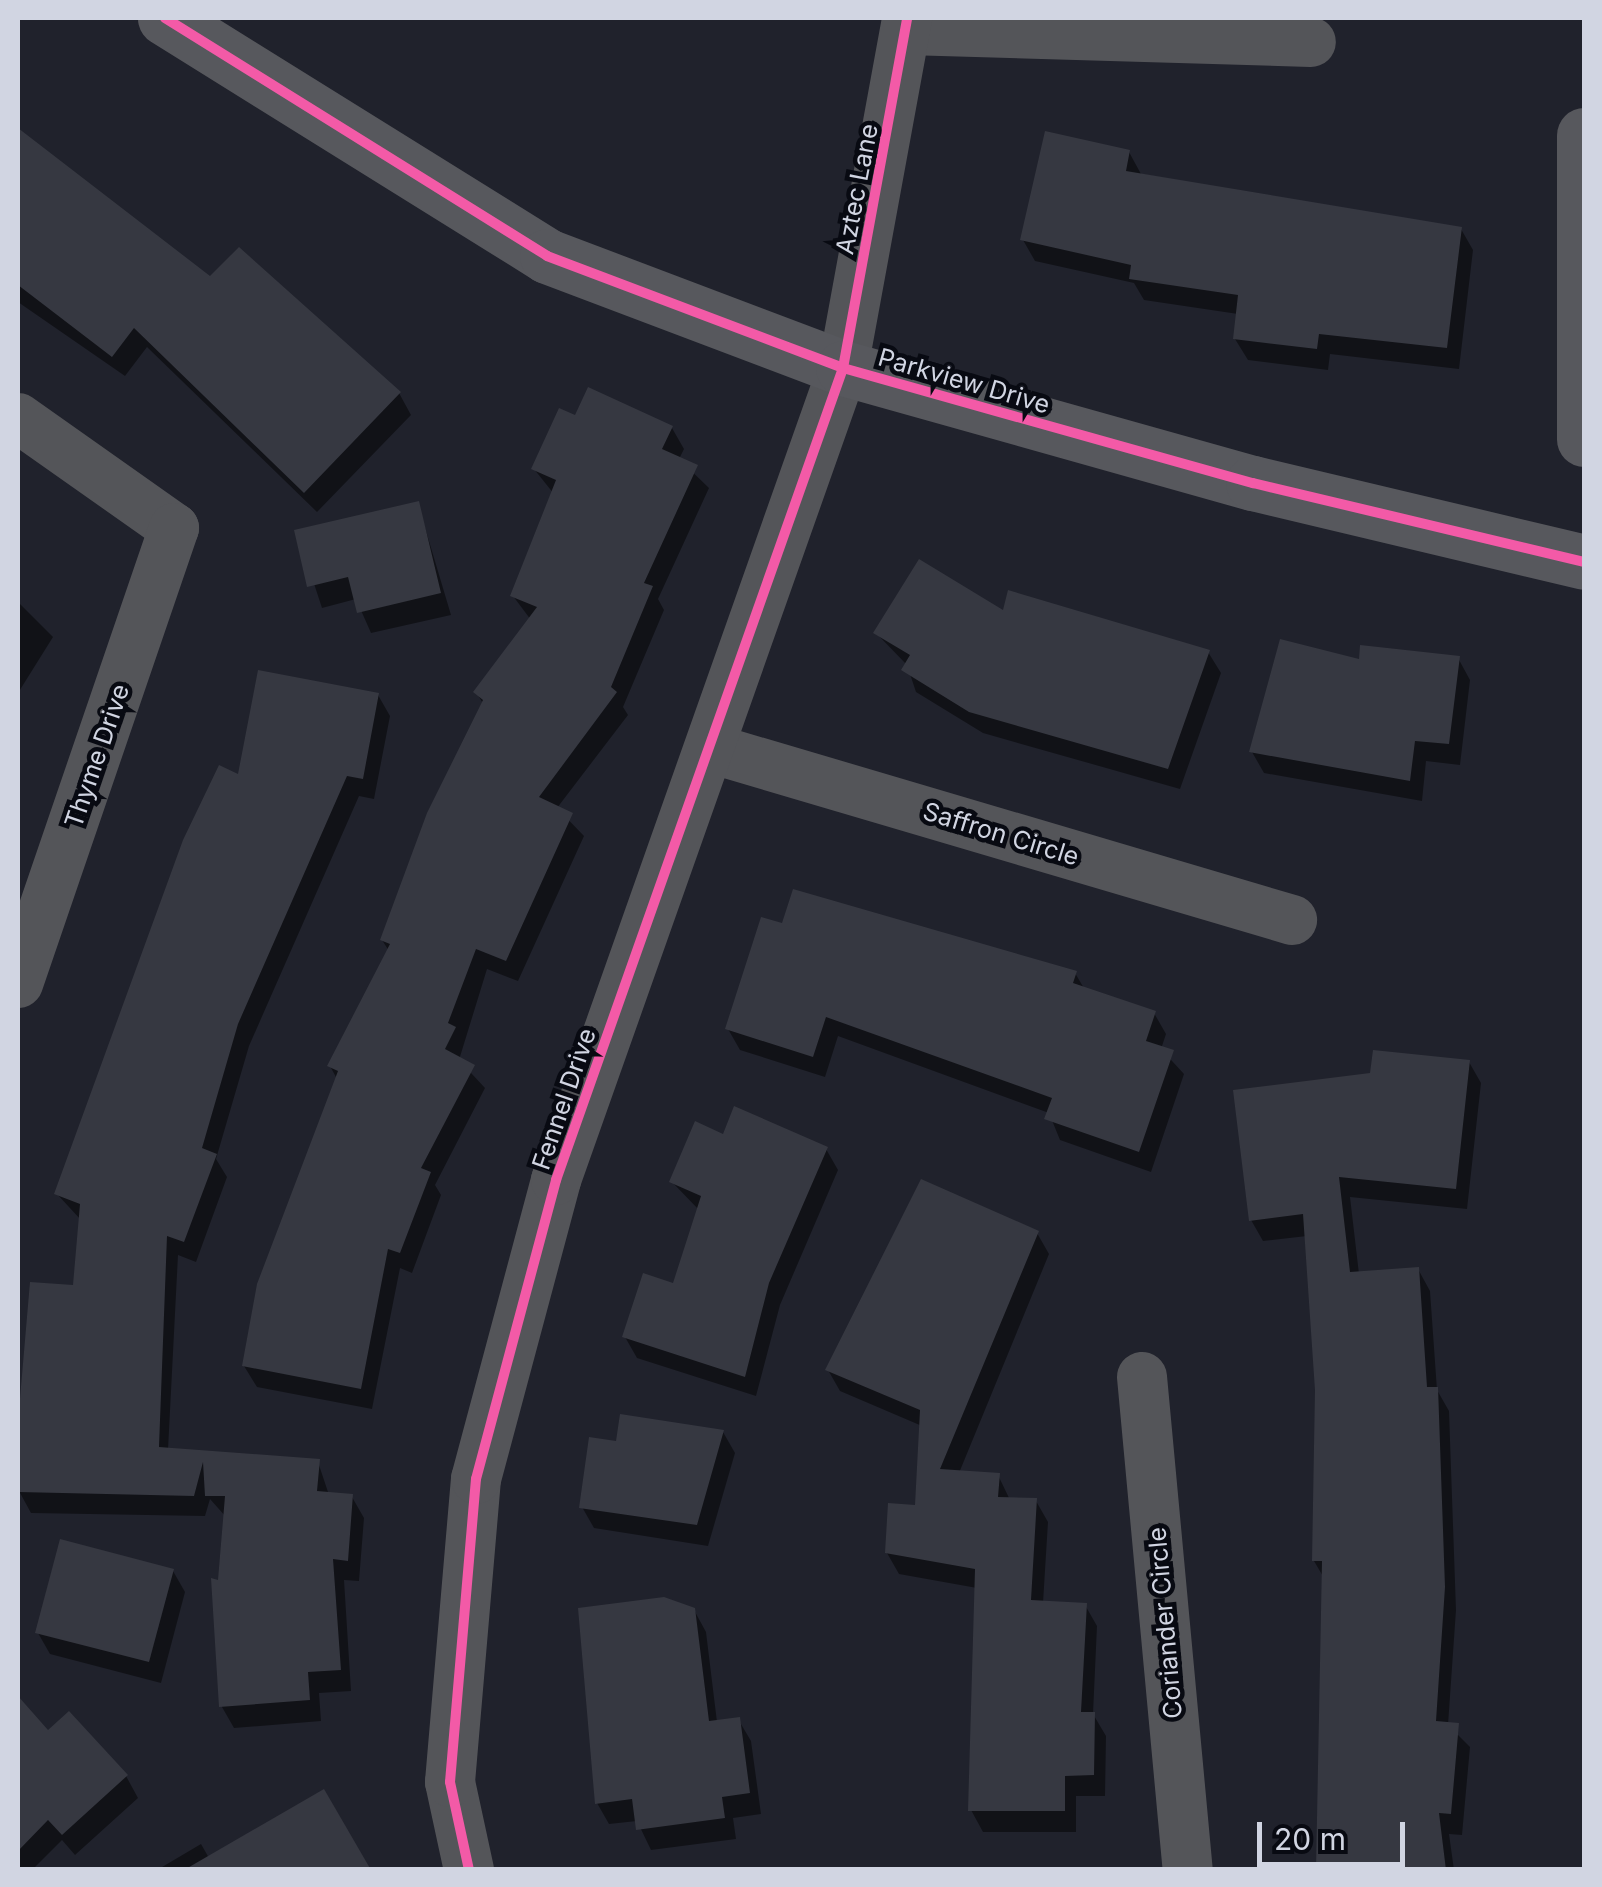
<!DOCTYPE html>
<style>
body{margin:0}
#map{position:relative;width:1602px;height:1887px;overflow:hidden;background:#20222c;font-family:Inter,sans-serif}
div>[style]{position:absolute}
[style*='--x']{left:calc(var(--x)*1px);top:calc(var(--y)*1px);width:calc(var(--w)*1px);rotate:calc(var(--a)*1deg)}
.shadow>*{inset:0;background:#0007}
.building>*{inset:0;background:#363841}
.street>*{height:50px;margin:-25px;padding:0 25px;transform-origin:25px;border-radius:25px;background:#545559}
.secondary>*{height:55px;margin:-27.5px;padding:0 27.5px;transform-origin:27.5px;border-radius:27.5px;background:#57585d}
.cycleway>*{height:10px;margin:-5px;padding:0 5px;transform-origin:5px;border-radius:5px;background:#f35aa7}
span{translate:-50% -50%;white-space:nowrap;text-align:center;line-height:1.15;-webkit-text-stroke:9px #080a12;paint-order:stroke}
.street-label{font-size:25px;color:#d1d5e2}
.frame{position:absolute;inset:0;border:20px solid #d1d5e2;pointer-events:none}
.scale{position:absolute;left:1257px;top:1822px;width:148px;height:45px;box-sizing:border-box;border:5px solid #d1d5e2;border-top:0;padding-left:12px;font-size:30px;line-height:35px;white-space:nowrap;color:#d1d5e2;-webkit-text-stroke:8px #080a12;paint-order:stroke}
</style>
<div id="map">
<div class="shadow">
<i style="clip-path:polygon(18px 136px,210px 280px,399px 393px,411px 415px,317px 512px,147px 347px,125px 376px,18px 302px)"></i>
<i style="clip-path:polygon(1129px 152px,1141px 174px,1461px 229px,1473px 250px,1459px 369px,1330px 354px,1328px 370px,1248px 360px,1235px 339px,1238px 314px,1144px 300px,1134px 283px,1035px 261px,1023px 240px)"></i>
<i style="clip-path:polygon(576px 419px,672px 428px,684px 449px,679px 459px,709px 488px,658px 599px,664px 610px,623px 707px,628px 715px,557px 808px,584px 836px,518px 981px,487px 969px,459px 1060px,485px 1088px,435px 1185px,441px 1195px,412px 1273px,400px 1268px,372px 1409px,257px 1387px,244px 1366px,337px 1079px,330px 1066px,389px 951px,382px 940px,484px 705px,476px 692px,531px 620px,513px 596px,554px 494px,534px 469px)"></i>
<i style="clip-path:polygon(418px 504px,451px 615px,371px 633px,356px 599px,322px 608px,297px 532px)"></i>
<i style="clip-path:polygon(18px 602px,53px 637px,18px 693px)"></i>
<i style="clip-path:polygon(1004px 614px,1208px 652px,1221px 673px,1180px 789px,983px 733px,916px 692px,907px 665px,876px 633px)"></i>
<i style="clip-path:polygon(1458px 658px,1470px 680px,1460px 765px,1426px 761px,1422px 801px,1264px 773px,1252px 752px)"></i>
<i style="clip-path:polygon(378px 695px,390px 716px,374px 799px,359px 796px,249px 1046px,216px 1159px,227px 1177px,196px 1262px,178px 1255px,168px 1450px,318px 1462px,329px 1495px,352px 1497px,364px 1518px,359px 1581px,344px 1580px,351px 1691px,319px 1693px,321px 1721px,234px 1728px,222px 1707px,226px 1517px,210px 1499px,205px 1516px,31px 1513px,19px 1491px,76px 1287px,81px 1220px,57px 1194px,240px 778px)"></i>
<i style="clip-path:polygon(1075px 973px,1085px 990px,1154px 1013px,1166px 1034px,1161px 1049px,1184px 1074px,1151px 1172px,1060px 1140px,1049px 1113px,838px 1036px,825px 1077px,740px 1050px,728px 1029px)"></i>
<i style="clip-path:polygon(1469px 1062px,1481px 1083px,1467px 1209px,1350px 1197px,1359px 1274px,1418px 1269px,1430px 1291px,1437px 1390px,1449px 1411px,1456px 1610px,1448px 1725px,1470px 1747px,1462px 1835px,1449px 1834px,1454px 1870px,1319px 1870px,1324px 1578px,1314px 1561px,1318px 1390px,1307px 1236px,1263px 1241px,1251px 1220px)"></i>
<i style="clip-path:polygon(724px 1137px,826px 1149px,838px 1170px,780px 1305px,756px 1396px,637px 1358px,625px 1337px,675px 1286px,699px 1210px,672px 1182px)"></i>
<i style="clip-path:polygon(1037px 1233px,1049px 1254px,959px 1473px,998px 1475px,1010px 1500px,1036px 1501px,1048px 1522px,1043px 1603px,1085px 1605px,1097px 1626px,1093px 1714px,1106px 1736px,1105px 1796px,1076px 1796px,1076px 1832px,983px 1832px,971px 1810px,977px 1588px,899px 1574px,887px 1553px,917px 1507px,922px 1426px,840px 1391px,828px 1370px)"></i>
<i style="clip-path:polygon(723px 1432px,735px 1453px,708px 1546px,594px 1528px,582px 1507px)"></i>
<i style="clip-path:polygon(173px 1571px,185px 1592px,161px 1683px,50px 1654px,38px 1633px)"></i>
<i style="clip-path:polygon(694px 1610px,706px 1632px,717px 1722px,738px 1719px,751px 1741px,761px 1814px,733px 1818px,736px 1839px,651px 1850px,637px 1821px,609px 1824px,597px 1803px)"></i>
<i style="clip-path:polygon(18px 1700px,48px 1733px,126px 1776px,138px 1798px,75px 1855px,62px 1840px,32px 1870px,18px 1870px)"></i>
<i style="clip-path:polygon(201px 1844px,209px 1858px,368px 1870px,157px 1870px)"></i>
</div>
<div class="building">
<i style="clip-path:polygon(18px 128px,210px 276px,239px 247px,401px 392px,304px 493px,134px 328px,112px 357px,18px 285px)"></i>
<i style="clip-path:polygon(1045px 131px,1130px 150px,1126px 171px,1462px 227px,1447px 348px,1319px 334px,1317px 349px,1233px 339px,1238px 295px,1129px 279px,1131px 265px,1020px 240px)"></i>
<i style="clip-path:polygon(588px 387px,673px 426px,662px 449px,698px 465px,644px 583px,653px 586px,611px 687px,617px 692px,539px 797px,573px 813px,506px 961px,476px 949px,448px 1023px,456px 1027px,445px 1049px,475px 1065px,421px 1168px,431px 1172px,400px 1253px,388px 1249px,361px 1389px,242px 1366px,257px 1284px,338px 1071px,327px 1066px,390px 944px,380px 940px,427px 813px,483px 700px,473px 692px,537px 607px,510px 596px,556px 480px,531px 469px,559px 408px,575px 415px)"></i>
<i style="clip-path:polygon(419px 501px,441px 593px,357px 613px,348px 577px,307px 587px,294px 530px)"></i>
<i style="clip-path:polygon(919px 559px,1003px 610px,1008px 590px,1210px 650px,1168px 769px,969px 712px,901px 670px,910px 655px,873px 633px)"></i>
<i style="clip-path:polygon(1280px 639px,1359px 659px,1360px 645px,1460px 656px,1449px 744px,1415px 741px,1410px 781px,1249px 752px)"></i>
<i style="clip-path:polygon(258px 670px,379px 693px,363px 779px,347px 776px,238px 1024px,202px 1148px,217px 1154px,184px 1242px,167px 1236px,159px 1447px,320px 1459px,317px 1491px,353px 1494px,348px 1561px,333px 1559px,341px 1670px,308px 1672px,310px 1700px,219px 1707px,211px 1578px,218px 1580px,225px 1496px,205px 1496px,203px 1462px,194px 1496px,18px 1492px,19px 1410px,30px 1282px,73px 1285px,80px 1204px,54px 1194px,183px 840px,219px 765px,238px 774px)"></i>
<i style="clip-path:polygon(793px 889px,1077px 971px,1073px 983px,1156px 1011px,1146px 1041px,1174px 1050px,1139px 1152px,1044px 1119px,1052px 1098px,826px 1017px,813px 1057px,725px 1029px,761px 917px,782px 923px)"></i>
<i style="clip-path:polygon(1373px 1050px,1470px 1060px,1456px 1189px,1339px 1177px,1350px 1272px,1419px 1267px,1427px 1387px,1438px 1387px,1445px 1587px,1436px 1721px,1459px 1723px,1451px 1814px,1439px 1813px,1446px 1870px,1316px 1870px,1322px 1561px,1312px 1561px,1315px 1390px,1303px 1214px,1249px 1221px,1233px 1090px,1370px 1073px)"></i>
<i style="clip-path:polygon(734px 1106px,828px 1147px,769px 1283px,745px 1377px,622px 1337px,643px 1273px,673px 1283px,701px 1196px,669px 1182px,695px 1121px,723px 1134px)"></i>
<i style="clip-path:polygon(921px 1179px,1039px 1231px,940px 1469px,1000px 1473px,998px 1497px,1037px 1498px,1031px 1600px,1087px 1603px,1081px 1712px,1095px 1712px,1094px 1775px,1065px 1776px,1065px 1811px,968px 1811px,975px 1569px,885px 1553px,888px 1503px,915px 1505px,920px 1410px,825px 1370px)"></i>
<i style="clip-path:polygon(620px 1414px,724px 1430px,697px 1525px,579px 1508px,589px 1437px,616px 1441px)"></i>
<i style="clip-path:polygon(60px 1539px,174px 1569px,149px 1662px,35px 1633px)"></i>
<i style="clip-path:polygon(664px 1597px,695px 1608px,709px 1721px,740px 1717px,750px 1793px,722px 1797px,725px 1818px,636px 1830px,632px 1799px,595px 1804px,578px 1608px)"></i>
<i style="clip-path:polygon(18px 1696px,48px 1730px,69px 1711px,128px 1775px,62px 1835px,48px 1820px,18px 1851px)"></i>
<i style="clip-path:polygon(324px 1789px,371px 1870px,184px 1870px)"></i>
</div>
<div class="street">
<i style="--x:907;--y:30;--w:404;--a:1.7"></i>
<i style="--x:18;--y:418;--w:191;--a:35.2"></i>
<i style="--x:174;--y:528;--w:481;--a:108.9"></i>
<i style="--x:710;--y:748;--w:607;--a:16.46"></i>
<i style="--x:1142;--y:1377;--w:495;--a:84.7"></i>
<i style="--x:469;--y:1870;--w:90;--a:-102.2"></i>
<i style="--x:450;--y:1782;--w:304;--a:-85.1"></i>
<i style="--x:476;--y:1479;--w:310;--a:-75"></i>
<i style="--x:556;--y:1180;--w:861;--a:-70.53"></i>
<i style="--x:843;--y:368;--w:356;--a:-79.6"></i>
</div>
<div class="secondary">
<i style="--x:165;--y:18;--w:450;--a:31.9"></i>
<i style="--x:547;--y:256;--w:316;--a:20.7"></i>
<i style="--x:843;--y:368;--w:426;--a:15.7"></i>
<i style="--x:1253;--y:483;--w:340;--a:13.4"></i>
<i style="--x:1584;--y:135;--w:304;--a:90"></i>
</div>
<div class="cycleway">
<i style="--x:165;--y:18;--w:450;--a:31.9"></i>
<i style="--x:547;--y:256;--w:316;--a:20.7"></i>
<i style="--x:843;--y:368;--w:426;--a:15.7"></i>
<i style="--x:1253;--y:483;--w:340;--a:13.4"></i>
<i style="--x:469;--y:1870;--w:90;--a:-102.2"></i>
<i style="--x:450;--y:1782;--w:304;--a:-85.1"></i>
<i style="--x:476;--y:1479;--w:310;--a:-75"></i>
<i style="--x:556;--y:1180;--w:861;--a:-70.53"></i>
<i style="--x:843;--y:368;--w:356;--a:-79.6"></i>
</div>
<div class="street-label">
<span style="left:857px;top:189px;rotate:-79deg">Aztec Lane</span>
<span style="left:964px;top:381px;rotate:16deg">Parkview Drive</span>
<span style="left:97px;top:756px;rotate:-71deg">Thyme Drive</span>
<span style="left:1001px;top:834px;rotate:17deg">Saffron Circle</span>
<span style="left:564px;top:1099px;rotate:-71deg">Fennel Drive</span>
<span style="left:1165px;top:1623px;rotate:-95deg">Coriander Circle</span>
</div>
<div class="frame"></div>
<div class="scale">20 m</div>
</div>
